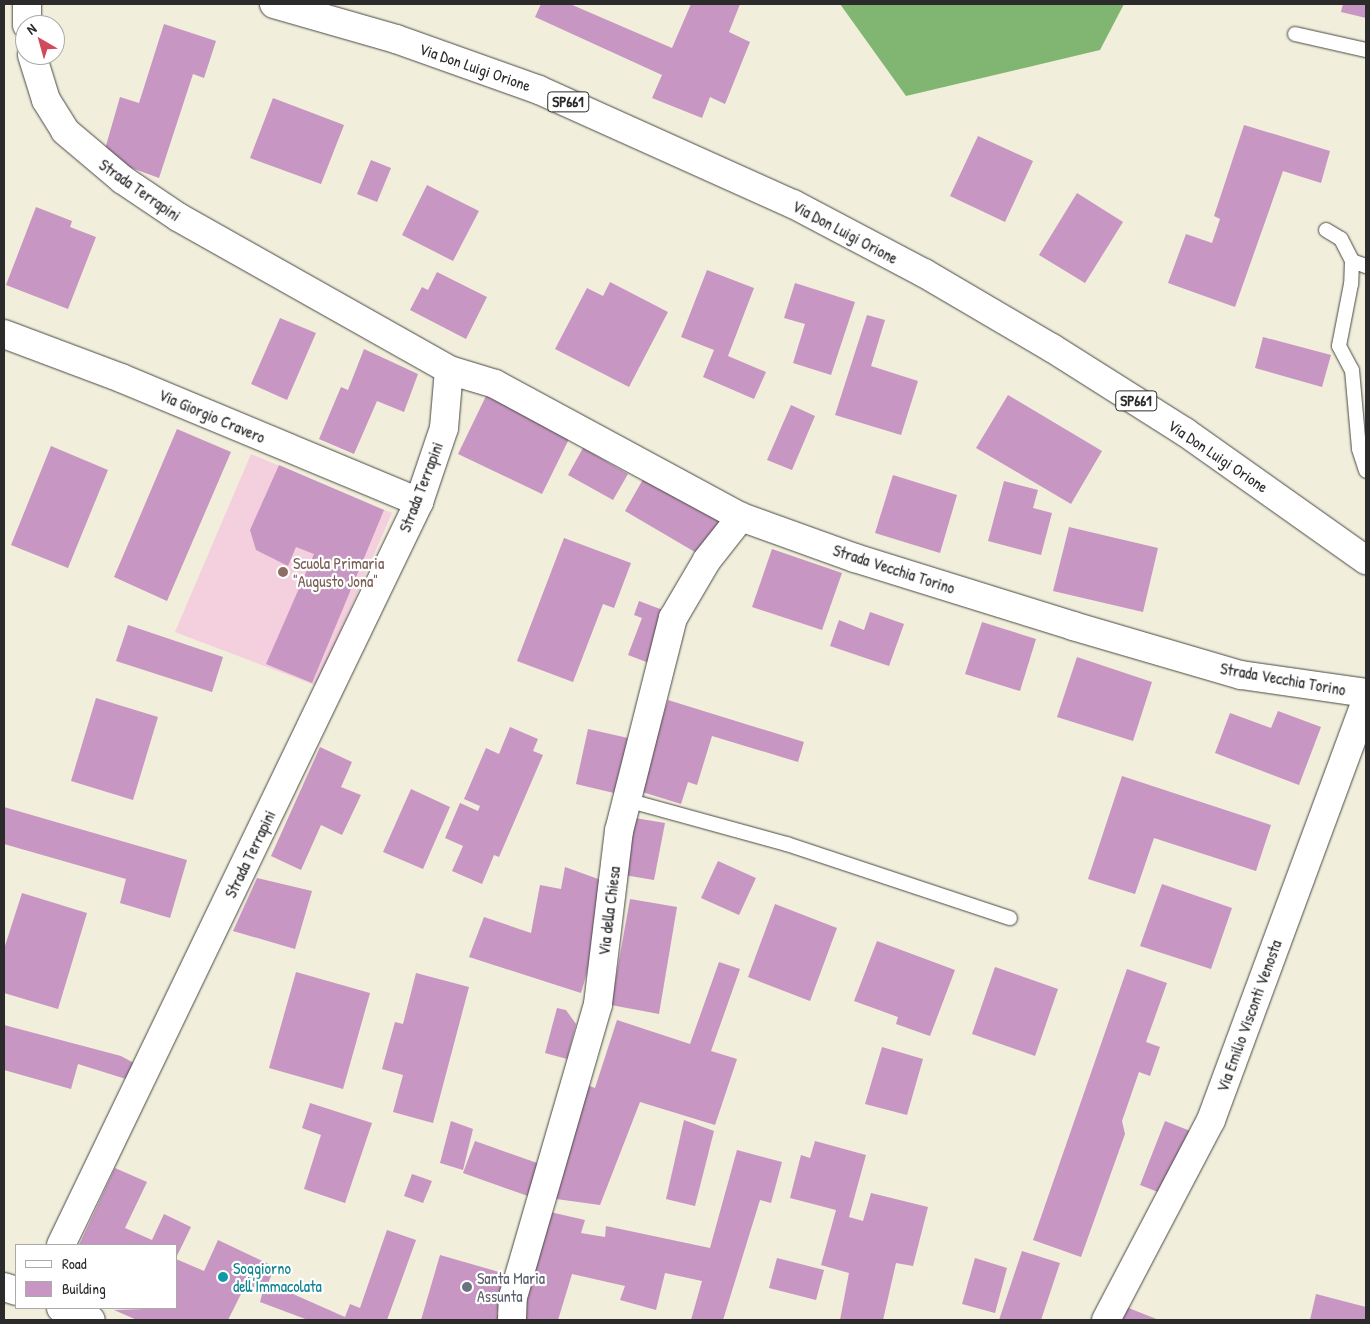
<!DOCTYPE html>
<style>
body{margin:0}
#map{position:relative;width:1370px;height:1324px;overflow:hidden;background:#f1eedb;font-family:"Patrick Hand",sans-serif}
div>[style]{position:absolute}
[style*='--x']{left:calc(var(--x)*1px);top:calc(var(--y)*1px);width:calc(var(--w)*1px);rotate:calc(var(--a)*1deg)}
.built>*{inset:0;background:#f4cfdd}
.forest>*{inset:0;background:#81b672}
.building>*{inset:0;background:#c796c2}
.roads{filter:drop-shadow(0 0 1px #494845) drop-shadow(0 0 1px #494845)}
.lane>*{height:14px;margin:-7px;padding:0 7px;transform-origin:7px;border-radius:7px;background:#fff}
.street>*{height:28px;margin:-14px;padding:0 14px;transform-origin:14px;border-radius:14px;background:#fff}
.primary>*{height:28px;margin:-14px;padding:0 14px;transform-origin:14px;border-radius:14px;background:#fff}
.dots>*{width:14px;height:14px;translate:-50% -50%;box-sizing:border-box;border:2px solid #fff;border-radius:50%}
span{translate:-50% -50%;white-space:nowrap;text-align:center;line-height:1.15;-webkit-text-stroke:4.5px #fff;paint-order:stroke}
.shield-label span{padding:1px 4px;background:#fff;border:1px solid;border-radius:4px;-webkit-text-stroke-width:0}
.shield-label{font-size:15px;color:#2b2b2b;font-weight:700}
.street-label{font-size:16px;color:#2b2b2b}
.education-label{font-size:16px;color:#785e54}
.left{translate:0 -50%;text-align:left}
.culture-label{font-size:16px;color:#0d838f}
.worship-label{font-size:16px;color:#5b616d}
.frame{position:absolute;inset:0;border:5px solid #2b2b2b;pointer-events:none}
.legend{position:absolute;left:15px;top:1244px;width:162px;height:65px;box-sizing:border-box;background:#fff;border:1px solid #aaa;margin:0;padding:6px 9px;list-style:none;font-size:15px;color:#2b2b2b}
.legend li{display:flex;align-items:center;gap:10px;height:25px}
.legend b{width:25px;border:1px solid #aaa}
.north{position:absolute;left:15px;top:15px;width:50px;height:50px;box-sizing:border-box;background:#fff;border:1px solid #aaa;border-radius:50%;rotate:322deg;font-size:14px;font-weight:700;line-height:20px;text-align:center;color:#2b2b2b}
.north::after{content:'';display:block;margin:auto;width:18px;height:22px;background:#d1495b;clip-path:polygon(50% 0,100% 100%,50% 72%,0 100%)}
</style>
<div id="map">
<div class="built">
<i style="clip-path:polygon(251px 454px,392px 513px,317px 686px,175px 632px)"></i>
</div>
<div class="forest">
<i style="clip-path:polygon(840px 4px,1124px 4px,1100px 50px,906px 96px)"></i>
</div>
<div class="building">
<i style="clip-path:polygon(541px 4px,570px 4px,672px 48px,691px 4px,740px 4px,729px 32px,750px 42px,725px 104px,710px 97px,702px 118px,652px 98px,662px 75px,535px 17px)"></i>
<i style="clip-path:polygon(1343px 4px,1366px 4px,1366px 18px,1341px 12px)"></i>
<i style="clip-path:polygon(164px 24px,216px 41px,204px 78px,193px 74px,159px 178px,129px 167px,105px 149px,120px 97px,139px 103px)"></i>
<i style="clip-path:polygon(273px 98px,344px 125px,321px 184px,250px 158px)"></i>
<i style="clip-path:polygon(1244px 125px,1330px 151px,1321px 183px,1283px 171px,1235px 307px,1168px 283px,1186px 234px,1212px 243px,1220px 219px,1214px 216px)"></i>
<i style="clip-path:polygon(978px 136px,1033px 161px,1005px 222px,950px 196px)"></i>
<i style="clip-path:polygon(371px 160px,391px 168px,377px 202px,357px 194px)"></i>
<i style="clip-path:polygon(427px 185px,479px 211px,453px 261px,402px 235px)"></i>
<i style="clip-path:polygon(1077px 193px,1123px 222px,1085px 283px,1039px 255px)"></i>
<i style="clip-path:polygon(36px 207px,72px 221px,70px 227px,96px 237px,68px 309px,6px 285px)"></i>
<i style="clip-path:polygon(707px 270px,754px 288px,728px 356px,766px 372px,754px 399px,703px 377px,714px 350px,681px 337px)"></i>
<i style="clip-path:polygon(437px 272px,487px 297px,466px 339px,410px 310px,422px 287px,428px 290px)"></i>
<i style="clip-path:polygon(610px 282px,668px 312px,629px 387px,555px 349px,587px 288px,603px 296px)"></i>
<i style="clip-path:polygon(795px 283px,855px 302px,831px 375px,793px 363px,805px 324px,784px 318px)"></i>
<i style="clip-path:polygon(867px 315px,885px 320px,871px 366px,918px 381px,901px 435px,835px 415px)"></i>
<i style="clip-path:polygon(280px 318px,316px 333px,287px 400px,251px 384px)"></i>
<i style="clip-path:polygon(1263px 337px,1331px 355px,1322px 387px,1255px 368px)"></i>
<i style="clip-path:polygon(364px 349px,418px 374px,404px 412px,377px 401px,354px 454px,319px 439px,341px 387px,348px 390px)"></i>
<i style="clip-path:polygon(1008px 395px,1102px 451px,1071px 504px,976px 448px)"></i>
<i style="clip-path:polygon(486px 396px,570px 437px,542px 494px,458px 454px)"></i>
<i style="clip-path:polygon(791px 405px,815px 416px,792px 470px,767px 460px)"></i>
<i style="clip-path:polygon(177px 429px,231px 452px,167px 601px,114px 577px)"></i>
<i style="clip-path:polygon(51px 446px,108px 470px,68px 568px,11px 545px)"></i>
<i style="clip-path:polygon(583px 448px,628px 474px,613px 500px,568px 475px)"></i>
<i style="clip-path:polygon(279px 465px,384px 510px,312px 683px,266px 664px,314px 554px,296px 547px,288px 566px,256px 550px,250px 530px)"></i>
<i style="clip-path:polygon(646px 474px,721px 518px,700px 555px,625px 511px)"></i>
<i style="clip-path:polygon(893px 475px,957px 495px,940px 553px,875px 533px)"></i>
<i style="clip-path:polygon(1004px 481px,1038px 490px,1033px 508px,1052px 513px,1041px 555px,988px 541px)"></i>
<i style="clip-path:polygon(1069px 527px,1158px 548px,1143px 612px,1053px 591px)"></i>
<i style="clip-path:polygon(564px 538px,631px 563px,614px 608px,603px 604px,573px 682px,517px 661px)"></i>
<i style="clip-path:polygon(772px 549px,842px 573px,822px 630px,752px 607px)"></i>
<i style="clip-path:polygon(639px 601px,668px 612px,649px 663px,628px 655px,642px 618px,634px 615px)"></i>
<i style="clip-path:polygon(870px 612px,904px 624px,889px 666px,830px 646px,839px 620px,864px 630px)"></i>
<i style="clip-path:polygon(982px 622px,1036px 639px,1020px 691px,965px 674px)"></i>
<i style="clip-path:polygon(128px 625px,223px 657px,212px 692px,116px 661px)"></i>
<i style="clip-path:polygon(1077px 657px,1152px 682px,1133px 741px,1057px 717px)"></i>
<i style="clip-path:polygon(96px 698px,158px 717px,133px 800px,71px 781px)"></i>
<i style="clip-path:polygon(668px 700px,804px 742px,798px 762px,712px 736px,697px 785px,688px 782px,681px 804px,639px 791px)"></i>
<i style="clip-path:polygon(1278px 711px,1321px 727px,1299px 785px,1215px 753px,1230px 713px,1271px 728px)"></i>
<i style="clip-path:polygon(510px 727px,538px 739px,533px 751px,543px 755px,499px 857px,494px 855px,482px 884px,452px 871px,463px 846px,445px 838px,460px 803px,478px 811px,480px 806px,464px 799px,486px 748px,499px 754px)"></i>
<i style="clip-path:polygon(588px 729px,628px 738px,614px 793px,576px 784px)"></i>
<i style="clip-path:polygon(320px 747px,352px 762px,341px 787px,361px 795px,342px 835px,321px 825px,301px 870px,271px 856px)"></i>
<i style="clip-path:polygon(1122px 776px,1271px 825px,1256px 871px,1154px 838px,1135px 894px,1088px 879px)"></i>
<i style="clip-path:polygon(411px 789px,450px 807px,423px 869px,383px 852px)"></i>
<i style="clip-path:polygon(4px 807px,187px 860px,170px 918px,120px 903px,126px 879px,4px 844px)"></i>
<i style="clip-path:polygon(635px 818px,665px 823px,654px 880px,624px 875px)"></i>
<i style="clip-path:polygon(718px 861px,756px 878px,739px 915px,701px 898px)"></i>
<i style="clip-path:polygon(565px 867px,601px 880px,590px 962px,581px 993px,469px 957px,484px 917px,531px 933px,540px 885px,561px 889px)"></i>
<i style="clip-path:polygon(257px 878px,312px 891px,295px 949px,233px 931px)"></i>
<i style="clip-path:polygon(1162px 884px,1232px 908px,1211px 969px,1140px 946px)"></i>
<i style="clip-path:polygon(22px 893px,87px 913px,58px 1009px,4px 993px,4px 949px)"></i>
<i style="clip-path:polygon(630px 899px,677px 907px,659px 1014px,611px 1005px)"></i>
<i style="clip-path:polygon(775px 904px,837px 928px,810px 1001px,748px 977px)"></i>
<i style="clip-path:polygon(877px 941px,955px 970px,930px 1036px,896px 1024px,898px 1017px,854px 1001px)"></i>
<i style="clip-path:polygon(719px 962px,740px 969px,711px 1051px,737px 1059px,715px 1125px,640px 1102px,600px 1205px,549px 1198px,587px 1085px,595px 1088px,617px 1020px,690px 1044px)"></i>
<i style="clip-path:polygon(995px 967px,1058px 989px,1035px 1056px,972px 1034px)"></i>
<i style="clip-path:polygon(1127px 969px,1167px 983px,1146px 1042px,1160px 1047px,1150px 1076px,1139px 1072px,1122px 1121px,1125px 1134px,1081px 1257px,1033px 1240px)"></i>
<i style="clip-path:polygon(296px 972px,370px 993px,343px 1089px,269px 1068px)"></i>
<i style="clip-path:polygon(416px 973px,469px 987px,433px 1123px,393px 1112px,403px 1075px,382px 1069px,395px 1022px,403px 1024px)"></i>
<i style="clip-path:polygon(557px 1008px,566px 1010px,576px 1024px,567px 1059px,545px 1053px)"></i>
<i style="clip-path:polygon(4px 1025px,121px 1056px,134px 1063px,126px 1079px,78px 1064px,71px 1089px,4px 1070px)"></i>
<i style="clip-path:polygon(882px 1047px,923px 1059px,907px 1115px,865px 1104px)"></i>
<i style="clip-path:polygon(310px 1103px,372px 1123px,345px 1203px,304px 1189px,321px 1135px,302px 1128px)"></i>
<i style="clip-path:polygon(684px 1120px,714px 1131px,695px 1206px,666px 1199px)"></i>
<i style="clip-path:polygon(451px 1121px,473px 1129px,463px 1170px,440px 1163px)"></i>
<i style="clip-path:polygon(1165px 1121px,1193px 1132px,1168px 1196px,1140px 1185px)"></i>
<i style="clip-path:polygon(475px 1141px,540px 1164px,528px 1196px,463px 1173px)"></i>
<i style="clip-path:polygon(815px 1141px,866px 1155px,849px 1217px,863px 1221px,871px 1193px,928px 1207px,913px 1266px,896px 1263px,883px 1320px,840px 1320px,849px 1273px,821px 1265px,836px 1210px,790px 1198px,801px 1155px,810px 1158px)"></i>
<i style="clip-path:polygon(737px 1150px,782px 1162px,771px 1203px,760px 1200px,723px 1320px,691px 1320px,702px 1281px,665px 1273px,656px 1310px,620px 1300px,625px 1286px,572px 1274px,558px 1320px,520px 1320px,550px 1212px,585px 1220px,581px 1233px,605px 1237px,606px 1226px,710px 1248px)"></i>
<i style="clip-path:polygon(115px 1168px,147px 1182px,125px 1228px,152px 1240px,164px 1214px,191px 1227px,176px 1258px,176px 1245px,79px 1245px)"></i>
<i style="clip-path:polygon(412px 1174px,432px 1181px,423px 1203px,404px 1196px)"></i>
<i style="clip-path:polygon(387px 1230px,416px 1240px,387px 1320px,308px 1320px,260px 1302px,263px 1291px,246px 1284px,228px 1320px,137px 1320px,114px 1310px,176px 1308px,176px 1259px,204px 1271px,218px 1240px,275px 1267px,268px 1283px,345px 1317px,350px 1304px,360px 1308px)"></i>
<i style="clip-path:polygon(1022px 1251px,1060px 1263px,1041px 1320px,999px 1320px)"></i>
<i style="clip-path:polygon(440px 1255px,506px 1274px,497px 1314px,505px 1320px,421px 1320px)"></i>
<i style="clip-path:polygon(777px 1258px,824px 1270px,816px 1300px,769px 1288px)"></i>
<i style="clip-path:polygon(975px 1258px,1007px 1268px,995px 1313px,962px 1304px)"></i>
<i style="clip-path:polygon(1316px 1294px,1366px 1307px,1365px 1320px,1310px 1320px)"></i>
<i style="clip-path:polygon(1126px 1307px,1159px 1320px,1118px 1320px)"></i>
</div>
<div class="roads">
<div class="lane">
<i style="--x:1295;--y:34;--w:73;--a:12.7"></i>
<i style="--x:1326;--y:230;--w:17;--a:31"></i>
<i style="--x:1341;--y:239;--w:25;--a:63"></i>
<i style="--x:1352;--y:261;--w:23;--a:92"></i>
<i style="--x:1351;--y:284;--w:63;--a:101"></i>
<i style="--x:1339;--y:346;--w:27;--a:62"></i>
<i style="--x:1352;--y:370;--w:79;--a:84.9"></i>
<i style="--x:1359;--y:449;--w:23;--a:72"></i>
<i style="--x:1352;--y:261;--w:15;--a:20"></i>
<i style="--x:627;--y:800;--w:166;--a:15.4"></i>
<i style="--x:787;--y:844;--w:235;--a:18.4"></i>
</div>
<div class="street">
<i style="--x:27;--y:4;--w:21;--a:90"></i>
<i style="--x:32;--y:55;--w:47;--a:72.7"></i>
<i style="--x:46;--y:100;--w:36;--a:58"></i>
<i style="--x:65;--y:131;--w:76;--a:40.2"></i>
<i style="--x:123;--y:180;--w:66;--a:33.9"></i>
<i style="--x:178;--y:217;--w:311;--a:29.4"></i>
<i style="--x:449;--y:370;--w:48;--a:16.9"></i>
<i style="--x:495;--y:384;--w:280;--a:28.4"></i>
<i style="--x:741;--y:517;--w:121;--a:19.8"></i>
<i style="--x:855;--y:558;--w:228;--a:17.3"></i>
<i style="--x:1073;--y:626;--w:175;--a:16.3"></i>
<i style="--x:1241;--y:675;--w:126;--a:8.2"></i>
<i style="--x:4;--y:334;--w:125;--a:20.6"></i>
<i style="--x:121;--y:378;--w:323;--a:22.6"></i>
<i style="--x:61;--y:1245;--w:825;--a:-64.27"></i>
<i style="--x:419;--y:502;--w:78;--a:-71.3"></i>
<i style="--x:444;--y:428;--w:58;--a:-85.1"></i>
<i style="--x:4;--y:1287;--w:13;--a:18"></i>
<i style="--x:61;--y:1308;--w:32;--a:22"></i>
<i style="--x:512;--y:1320;--w:23;--a:-88"></i>
<i style="--x:513;--y:1297;--w:305;--a:-73.8"></i>
<i style="--x:598;--y:1004;--w:174;--a:-83.1"></i>
<i style="--x:619;--y:831;--w:220;--a:-75.8"></i>
<i style="--x:673;--y:618;--w:67;--a:-59.6"></i>
<i style="--x:707;--y:560;--w:55;--a:-51.7"></i>
<i style="--x:1106;--y:1320;--w:226;--a:-62.3"></i>
<i style="--x:1211;--y:1120;--w:447;--a:-69.7"></i>
</div>
<div class="primary">
<i style="--x:274;--y:4;--w:127;--a:16"></i>
<i style="--x:396;--y:39;--w:152;--a:19.6"></i>
<i style="--x:539;--y:90;--w:278;--a:24.2"></i>
<i style="--x:793;--y:204;--w:148;--a:27.8"></i>
<i style="--x:924;--y:273;--w:148;--a:30.4"></i>
<i style="--x:1052;--y:348;--w:157;--a:32.3"></i>
<i style="--x:1185;--y:432;--w:222;--a:35.3"></i>
</div>
</div>
<div class="dots">
<i style="left:283px;top:572px;background:#8d6e63"></i>
<i style="left:223px;top:1277px;background:#0f9aa8"></i>
<i style="left:467px;top:1287px;background:#6b7280"></i>
</div>
<div class="shield-label">
<span style="left:568px;top:102px">SP661</span>
<span style="left:1136px;top:401px">SP661</span>
</div>
<div class="street-label">
<span style="left:475px;top:67px;rotate:19deg">Via Don Luigi Orione</span>
<span style="left:140px;top:190px;rotate:35deg">Strada Terrapini</span>
<span style="left:845px;top:232px;rotate:28deg">Via Don Luigi Orione</span>
<span style="left:212px;top:416px;rotate:23deg">Via Giorgio Cravero</span>
<span style="left:1218px;top:456px;rotate:34deg">Via Don Luigi Orione</span>
<span style="left:421px;top:487px;rotate:-69deg">Strada Terrapini</span>
<span style="left:894px;top:569px;rotate:18deg">Strada Vecchia Torino</span>
<span style="left:1283px;top:679px;rotate:10deg">Strada Vecchia Torino</span>
<span style="left:250px;top:854px;rotate:-64deg">Strada Terrapini</span>
<span style="left:609px;top:911px;rotate:-83deg">Via della Chiesa</span>
<span style="left:1249px;top:1016px;rotate:-70deg">Via Emilio Visconti Venosta</span>
</div>
<div class="education-label">
<span class="left" style="left:293px;top:572px">Scuola Primaria<br>"Augusto Jona"</span>
</div>
<div class="culture-label">
<span class="left" style="left:233px;top:1277px">Soggiorno<br>dell'Immacolata</span>
</div>
<div class="worship-label">
<span class="left" style="left:477px;top:1287px">Santa Maria<br>Assunta</span>
</div>
<div class="frame"></div>
<ul class="legend">
<li><b style="height:6px;background:#fff"></b>Road</li>
<li><b style="height:14px;background:#c796c2"></b>Building</li>
</ul>
<div class="north">N</div>
</div>
